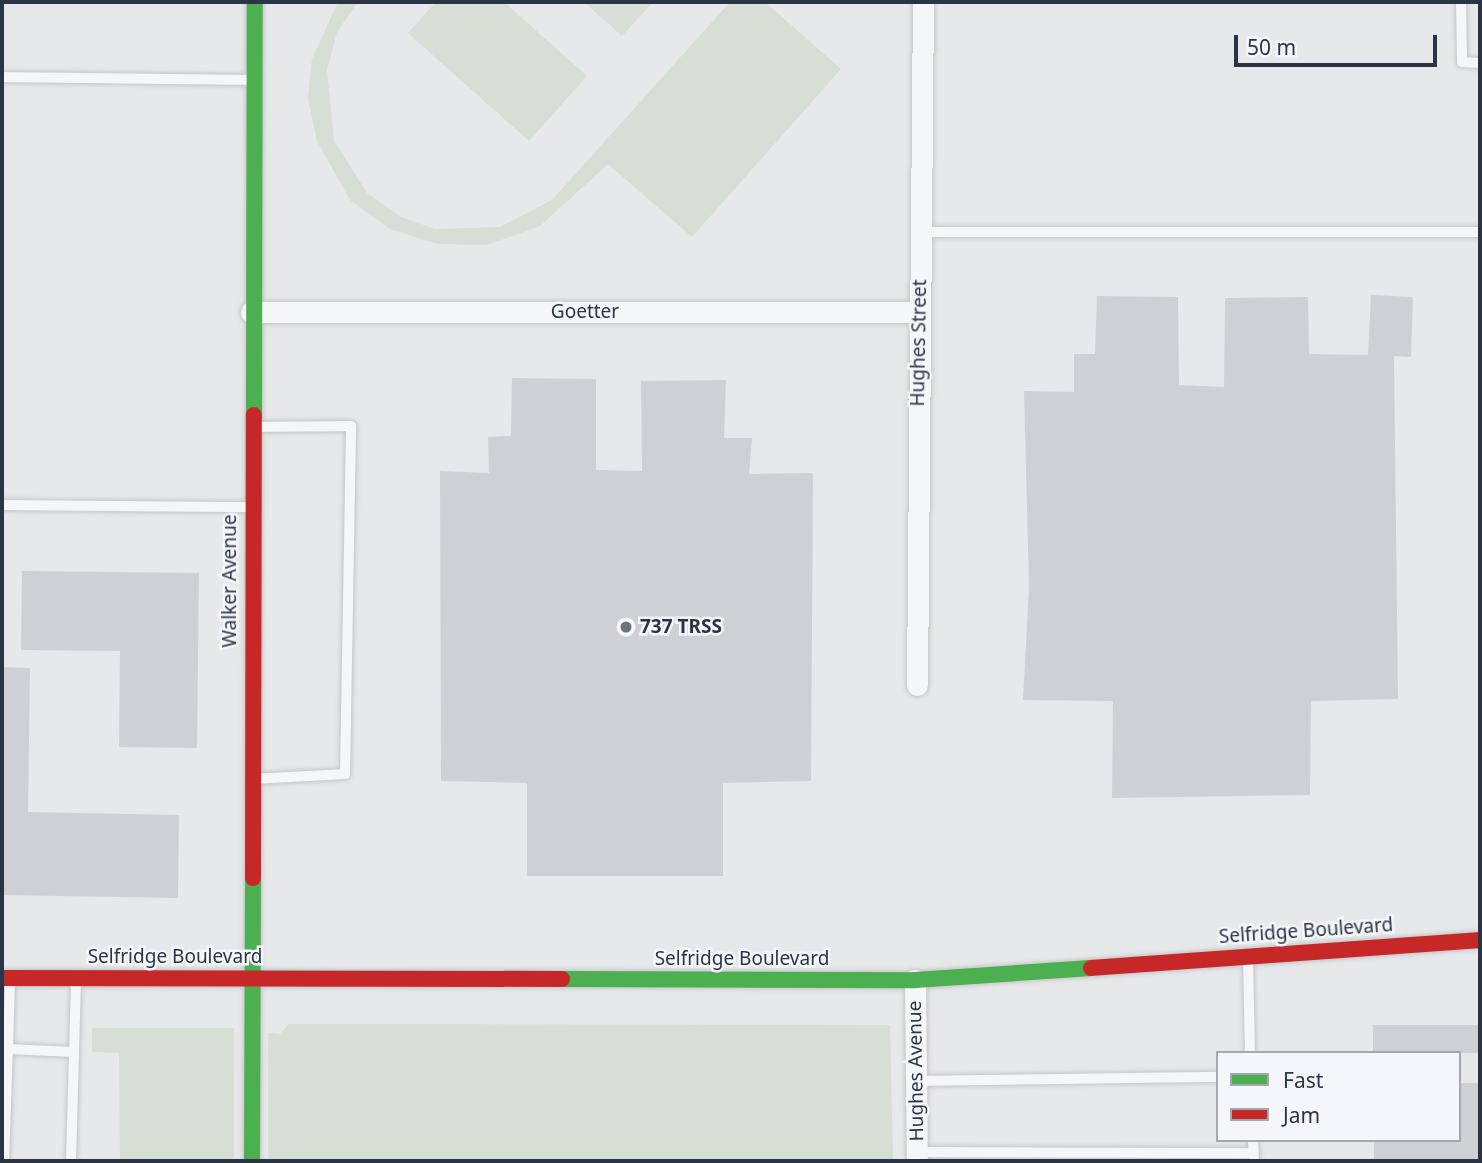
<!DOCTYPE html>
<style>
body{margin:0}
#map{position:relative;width:1482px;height:1163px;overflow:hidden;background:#e6e8ea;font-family:"Noto Sans",sans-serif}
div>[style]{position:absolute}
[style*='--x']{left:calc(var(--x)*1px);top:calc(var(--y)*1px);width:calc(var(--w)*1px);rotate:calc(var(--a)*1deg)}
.green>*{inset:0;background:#d6ded6}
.building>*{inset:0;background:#ced0d3}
.roads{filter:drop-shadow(0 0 2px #c4c6c8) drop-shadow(0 0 2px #c4c6c8)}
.lane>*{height:10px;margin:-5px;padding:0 5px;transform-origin:5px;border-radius:5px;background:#f5f6f7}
.street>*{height:21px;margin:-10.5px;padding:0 10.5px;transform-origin:10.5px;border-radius:10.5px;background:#f5f6f7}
.fast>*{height:16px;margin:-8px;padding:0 8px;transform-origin:8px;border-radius:8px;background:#4caf50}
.jam>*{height:16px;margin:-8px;padding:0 8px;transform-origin:8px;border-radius:8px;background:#c62828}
.dots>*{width:19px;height:19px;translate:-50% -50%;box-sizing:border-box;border:4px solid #f4f6f9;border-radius:50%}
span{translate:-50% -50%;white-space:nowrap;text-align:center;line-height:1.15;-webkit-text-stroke:5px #f4f6f9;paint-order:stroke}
.street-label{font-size:19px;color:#2b3445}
.poi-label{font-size:19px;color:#2b3445;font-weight:700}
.left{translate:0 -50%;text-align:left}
.frame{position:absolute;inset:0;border:4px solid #2b3445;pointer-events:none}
.legend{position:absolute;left:1216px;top:1051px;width:245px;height:91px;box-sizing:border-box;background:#f4f6f9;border:2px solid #a4a8b1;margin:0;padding:9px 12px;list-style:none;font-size:21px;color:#2b3445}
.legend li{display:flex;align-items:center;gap:14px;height:35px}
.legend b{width:35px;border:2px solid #a4a8b1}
.scale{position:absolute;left:1234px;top:35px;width:203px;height:32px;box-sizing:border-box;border:4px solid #2b3445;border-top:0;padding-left:9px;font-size:21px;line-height:24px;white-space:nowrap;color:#2b3445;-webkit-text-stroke:5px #f4f6f9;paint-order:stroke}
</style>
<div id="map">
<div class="green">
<i style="clip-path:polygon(338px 2px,358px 2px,337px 32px,327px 70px,334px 141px,367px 193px,401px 217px,435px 229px,500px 227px,552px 200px,730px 2px,765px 2px,841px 69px,692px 237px,608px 164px,540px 226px,487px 245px,437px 244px,390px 229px,350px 200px,317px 141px,308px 98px,312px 59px)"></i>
<i style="clip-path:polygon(436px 2px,504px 2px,587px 76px,529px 141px,408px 33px)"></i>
<i style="clip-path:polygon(584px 2px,653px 2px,622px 36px)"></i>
<i style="clip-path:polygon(289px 1024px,890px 1025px,893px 1161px,268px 1161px,268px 1033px,280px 1034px)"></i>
<i style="clip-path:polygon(92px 1028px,234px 1028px,234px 1161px,120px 1161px,119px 1053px,92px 1052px)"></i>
</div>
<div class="building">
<i style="clip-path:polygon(1371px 295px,1413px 297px,1411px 357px,1394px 356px,1398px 699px,1311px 701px,1310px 795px,1112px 798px,1113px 701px,1023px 700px,1029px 586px,1024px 391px,1074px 392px,1074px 354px,1095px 354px,1097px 296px,1178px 297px,1179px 385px,1224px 387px,1225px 298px,1308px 297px,1309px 354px,1368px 355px)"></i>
<i style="clip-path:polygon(512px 378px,596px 379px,596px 470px,642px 471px,641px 381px,726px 380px,724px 438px,752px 438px,749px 474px,813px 473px,811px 781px,723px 783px,723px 876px,527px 876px,527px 783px,441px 781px,440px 471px,489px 473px,488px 437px,511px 436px)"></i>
<i style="clip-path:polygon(22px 571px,199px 573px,197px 748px,119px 747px,120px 651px,21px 650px)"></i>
<i style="clip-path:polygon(2px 667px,30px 668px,28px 812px,179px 815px,178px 898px,2px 895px)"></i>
<i style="clip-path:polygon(1373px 1025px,1479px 1025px,1479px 1053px,1373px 1053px)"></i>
<i style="clip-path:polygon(1459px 1083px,1479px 1083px,1480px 1161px,1374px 1161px,1374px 1140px,1459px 1140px)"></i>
</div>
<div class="roads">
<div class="lane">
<i style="--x:1461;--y:2;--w:60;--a:89"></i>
<i style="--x:1462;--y:62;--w:18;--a:3"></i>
<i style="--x:2;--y:77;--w:250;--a:0.7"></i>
<i style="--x:923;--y:232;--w:557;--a:0"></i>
<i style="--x:2;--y:505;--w:249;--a:0.5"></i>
<i style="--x:253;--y:779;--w:92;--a:-3.1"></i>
<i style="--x:345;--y:774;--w:348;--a:-89"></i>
<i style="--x:351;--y:426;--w:97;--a:179.4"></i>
<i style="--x:1248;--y:958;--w:95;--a:88.8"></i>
<i style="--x:10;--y:979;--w:70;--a:91.6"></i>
<i style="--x:8;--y:1049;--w:66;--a:2.6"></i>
<i style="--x:74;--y:1052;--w:72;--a:-88.4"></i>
<i style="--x:917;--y:1081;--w:301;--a:-0.8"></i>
<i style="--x:1253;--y:1140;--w:21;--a:87"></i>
<i style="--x:917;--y:1152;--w:336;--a:0.2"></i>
<i style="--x:4;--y:1161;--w:112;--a:-88"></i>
<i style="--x:71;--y:1161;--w:109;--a:-88.4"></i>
</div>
<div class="street">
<i style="--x:251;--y:312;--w:667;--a:0"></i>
<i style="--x:917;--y:685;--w:683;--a:-89.5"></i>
<i style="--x:915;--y:980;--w:181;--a:89.4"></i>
</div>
<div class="fast">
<i style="--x:254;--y:415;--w:413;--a:-89.9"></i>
<i style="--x:562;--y:979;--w:353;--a:0.2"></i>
<i style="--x:915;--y:980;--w:176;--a:-3.9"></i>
<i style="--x:252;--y:1161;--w:283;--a:-89.8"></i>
</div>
<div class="jam">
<i style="--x:253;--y:878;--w:463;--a:-89.9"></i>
<i style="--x:1091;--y:968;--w:390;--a:-4.1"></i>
<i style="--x:2;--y:978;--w:560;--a:0.1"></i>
</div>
</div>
<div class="dots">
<i style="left:626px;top:627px;background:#6c737f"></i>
</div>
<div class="street-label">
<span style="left:585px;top:312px">Goetter</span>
<span style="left:919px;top:343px;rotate:-89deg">Hughes Street</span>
<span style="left:230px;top:581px;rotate:-90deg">Walker Avenue</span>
<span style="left:1306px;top:931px;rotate:-4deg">Selfridge Boulevard</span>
<span style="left:175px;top:957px">Selfridge Boulevard</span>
<span style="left:742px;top:959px">Selfridge Boulevard</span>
<span style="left:916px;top:1071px;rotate:-91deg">Hughes Avenue</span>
</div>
<div class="poi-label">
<span class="left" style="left:640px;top:627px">737 TRSS</span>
</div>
<div class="frame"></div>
<ul class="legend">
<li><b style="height:9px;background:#4caf50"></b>Fast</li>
<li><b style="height:9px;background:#c62828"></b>Jam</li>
</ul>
<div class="scale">50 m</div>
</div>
